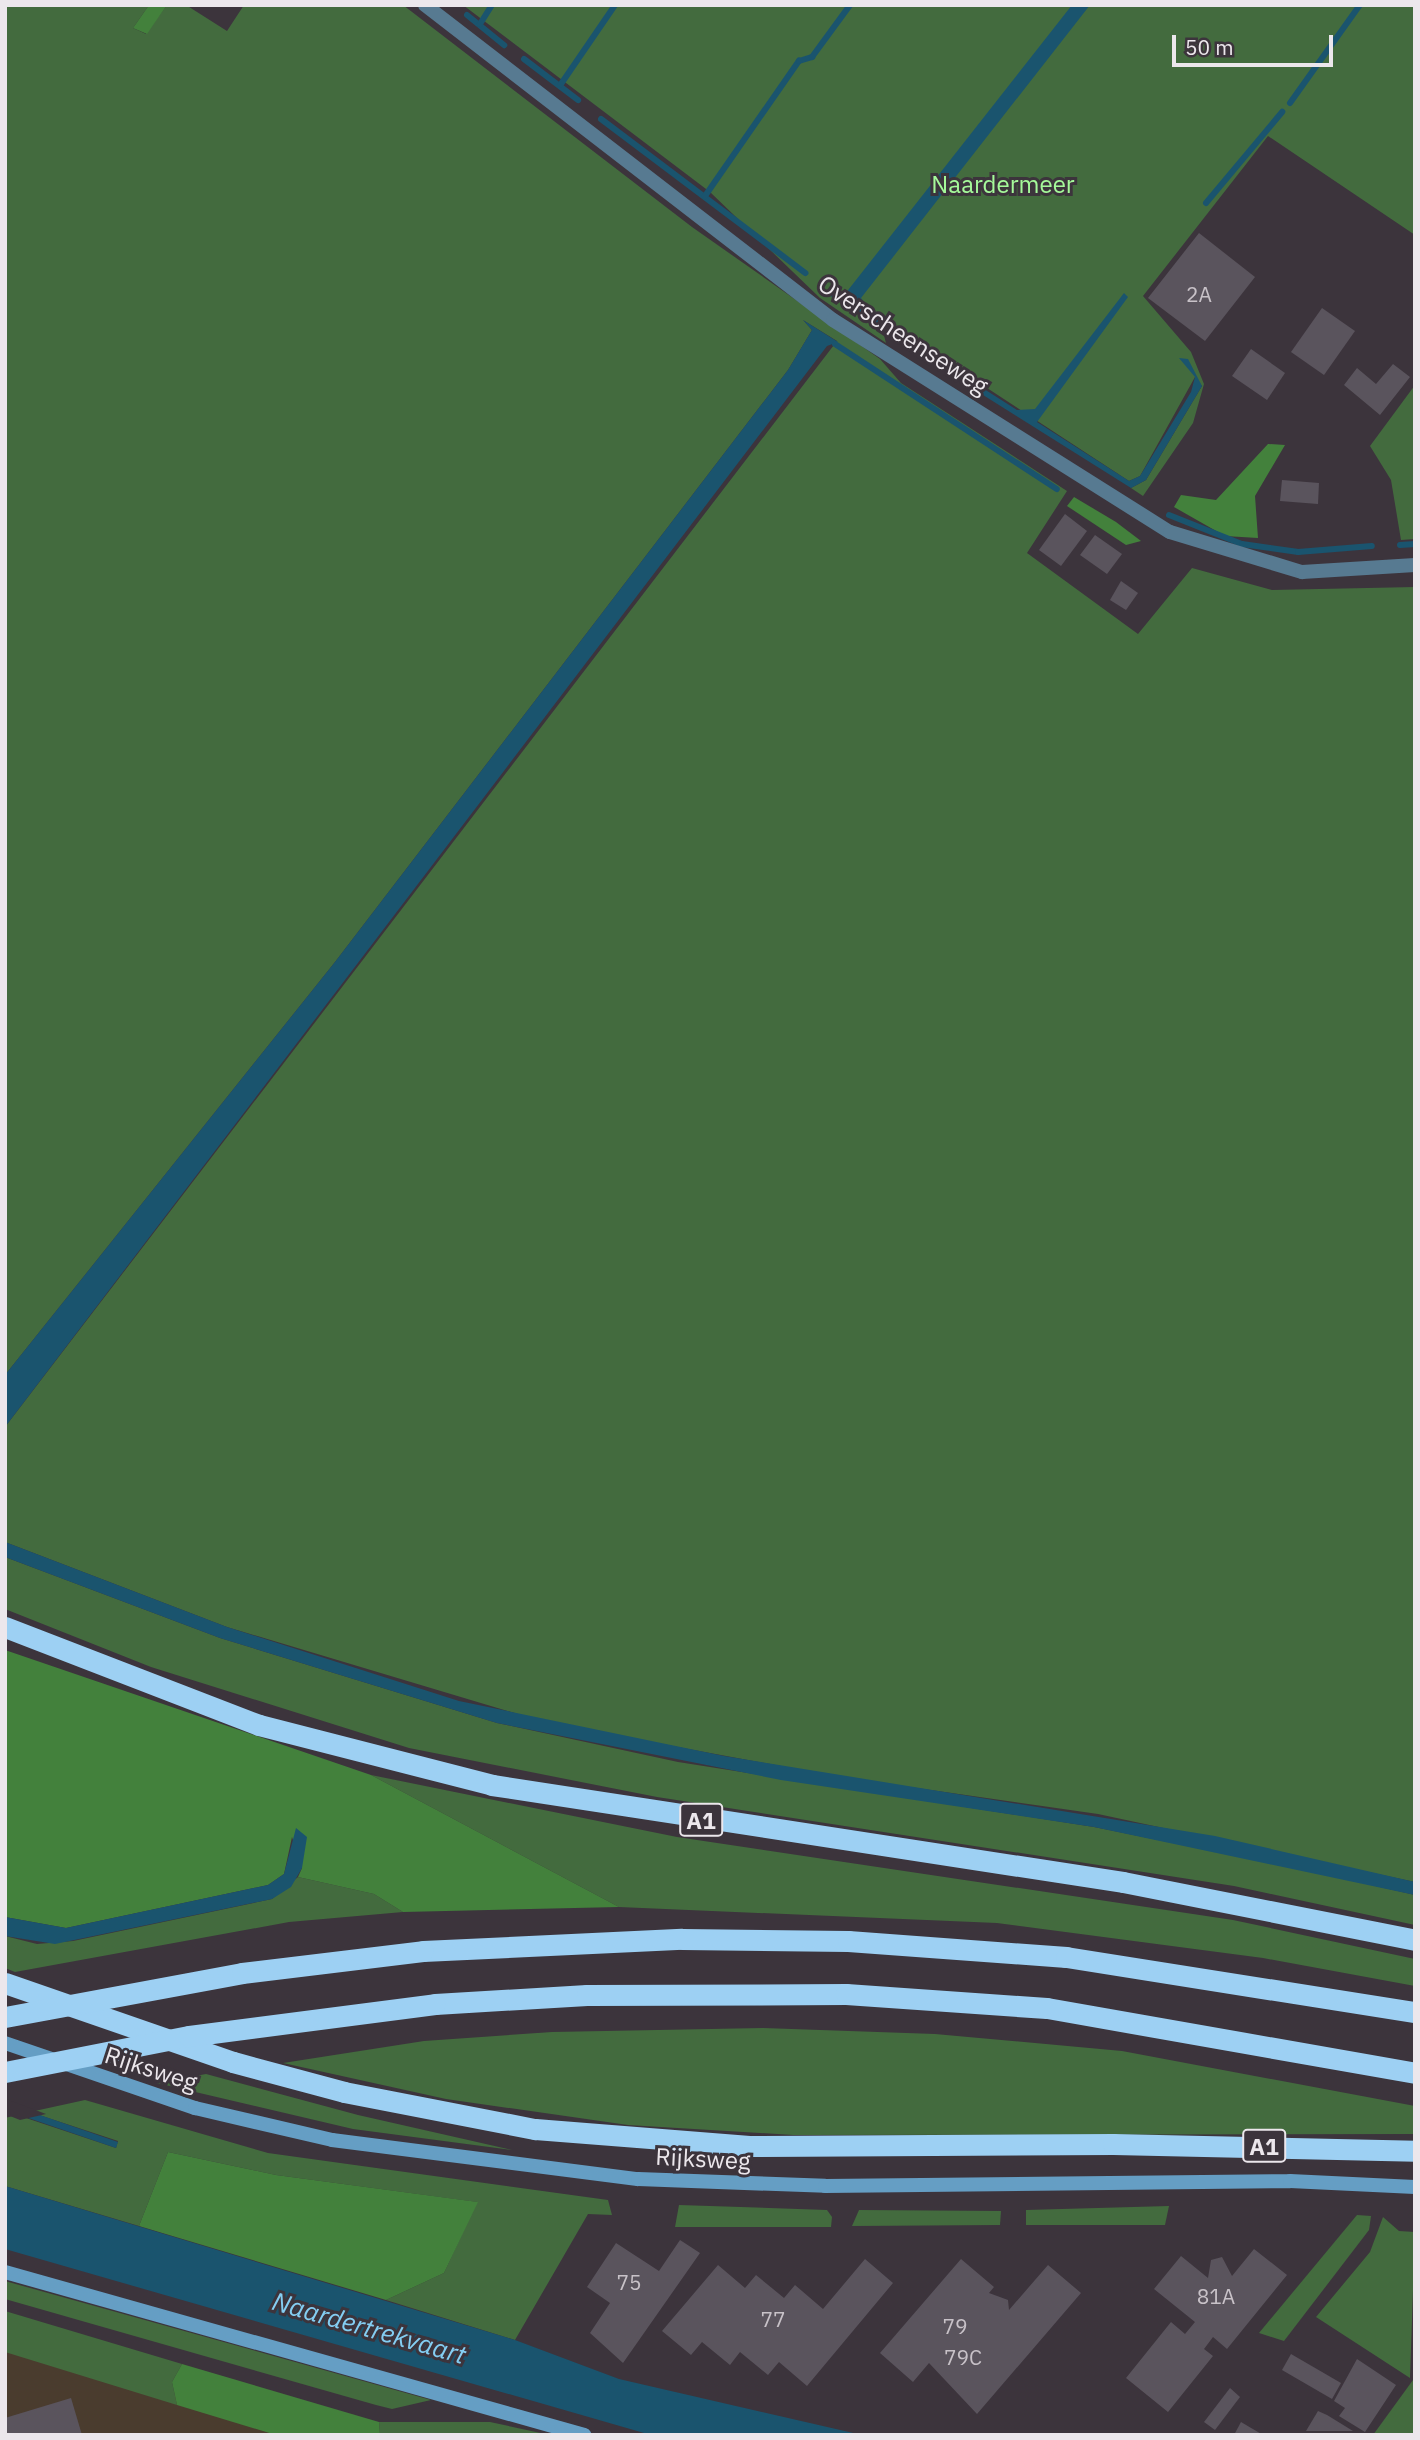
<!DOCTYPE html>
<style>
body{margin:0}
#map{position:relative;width:1420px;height:2440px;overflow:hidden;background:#3c343c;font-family:"IBM Plex Sans",sans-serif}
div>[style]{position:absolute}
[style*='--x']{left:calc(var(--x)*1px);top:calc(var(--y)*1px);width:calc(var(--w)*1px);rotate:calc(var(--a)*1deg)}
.commercial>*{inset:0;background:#4a3c2e}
.green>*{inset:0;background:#436b3e}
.forest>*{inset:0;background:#43813c}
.water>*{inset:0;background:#1a546e}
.pier>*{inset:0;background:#3c343c}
.stream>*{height:6px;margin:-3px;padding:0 3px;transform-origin:3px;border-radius:3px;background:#1a546e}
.building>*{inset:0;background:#5a545d}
.street>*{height:14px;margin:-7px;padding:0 7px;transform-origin:7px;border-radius:7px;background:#577a91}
.secondary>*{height:14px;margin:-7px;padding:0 7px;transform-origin:7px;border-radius:7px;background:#659ec4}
.highway>*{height:21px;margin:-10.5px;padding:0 10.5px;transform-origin:10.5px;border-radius:10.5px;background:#9dd0f3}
.highway-bridge>*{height:21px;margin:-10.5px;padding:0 10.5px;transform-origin:10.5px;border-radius:10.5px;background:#9dd0f3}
span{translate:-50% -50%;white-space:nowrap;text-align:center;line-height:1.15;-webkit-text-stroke:6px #3c343c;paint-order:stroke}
.number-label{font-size:21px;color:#c8c2c8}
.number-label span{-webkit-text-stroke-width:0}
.shield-label span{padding:2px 5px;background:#3c343c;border:2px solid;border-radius:5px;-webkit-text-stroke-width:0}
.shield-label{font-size:23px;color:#ece7ec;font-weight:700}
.park-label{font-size:24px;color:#a5f99a}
.street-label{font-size:24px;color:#ece7ec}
.water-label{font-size:26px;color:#84cef3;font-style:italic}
.frame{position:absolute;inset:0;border:7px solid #ece7ec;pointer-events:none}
.scale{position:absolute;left:1172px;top:35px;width:161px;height:32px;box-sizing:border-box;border:4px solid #ece7ec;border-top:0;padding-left:9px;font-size:21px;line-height:24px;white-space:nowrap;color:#ece7ec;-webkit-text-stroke:5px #3c343c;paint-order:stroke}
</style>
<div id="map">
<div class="commercial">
<i style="clip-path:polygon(5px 2347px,314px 2435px,5px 2435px)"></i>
</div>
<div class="green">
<i style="clip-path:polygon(5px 5px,149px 5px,133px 28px,146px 34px,167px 5px,186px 5px,227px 31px,244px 5px,403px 5px,692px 227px,880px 359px,901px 383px,1067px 491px,1027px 553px,1138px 634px,1192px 568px,1272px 590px,1415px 587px,1415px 1882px,1098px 1814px,840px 1777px,548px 1723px,227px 1627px,5px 1542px,5px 1427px,837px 341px,803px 320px,812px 330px,788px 370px,335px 962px,5px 1375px)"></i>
<i style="clip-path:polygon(463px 5px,1415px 5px,1415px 235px,1268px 136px,1143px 296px,1191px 352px,1204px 384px,1193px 423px,1143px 496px,1131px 488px,1146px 480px,1202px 386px,1195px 377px,1140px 476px,1129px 481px,845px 295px,824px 291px,883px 332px,886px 343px,820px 298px,710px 192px)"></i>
<i style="clip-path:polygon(1415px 385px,1415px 539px,1401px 540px,1391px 480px,1370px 446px)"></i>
<i style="clip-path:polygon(5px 1557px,220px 1638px,497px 1723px,678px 1762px,1094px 1827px,1297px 1868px,1415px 1895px,1415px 1925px,1234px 1886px,657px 1797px,409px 1748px,151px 1667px,5px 1609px)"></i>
<i style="clip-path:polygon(371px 1775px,677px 1837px,1233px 1920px,1415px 1959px,1415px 1986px,1263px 1958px,997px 1923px,619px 1907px)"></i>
<i style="clip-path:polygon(298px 1877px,374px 1894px,403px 1912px,289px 1922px,15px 1972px,5px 1968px,5px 1936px,37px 1944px,73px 1941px,272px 1899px)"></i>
<i style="clip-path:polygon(763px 2028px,935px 2034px,1122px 2051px,1415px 2106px,1415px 2134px,793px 2135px,628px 2125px,446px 2099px,283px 2063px,424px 2041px,552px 2032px)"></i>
<i style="clip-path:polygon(206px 2074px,358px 2115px,512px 2150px,353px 2129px,157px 2083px)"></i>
<i style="clip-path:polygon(85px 2100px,268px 2153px,608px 2200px,612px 2215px,588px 2214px,515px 2340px,386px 2300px,444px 2273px,477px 2202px,276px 2175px,168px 2152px,139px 2226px,5px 2186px,5px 2118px,17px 2115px,116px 2148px,118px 2141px,30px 2112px)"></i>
<i style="clip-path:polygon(679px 2205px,827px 2210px,832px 2217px,831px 2227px,675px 2227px)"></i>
<i style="clip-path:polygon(1169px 2206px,1165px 2225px,1026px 2225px,1026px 2210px)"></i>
<i style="clip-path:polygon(859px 2210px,1001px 2211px,1000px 2225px,852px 2226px)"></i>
<i style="clip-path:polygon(1357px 2215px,1371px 2216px,1369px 2230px,1284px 2341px,1259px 2333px)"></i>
<i style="clip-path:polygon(1383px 2217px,1399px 2231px,1415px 2232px,1410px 2378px,1316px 2317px,1370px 2252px)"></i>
<i style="clip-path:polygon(5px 2281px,431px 2400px,392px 2409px,376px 2405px,5px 2299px)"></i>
<i style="clip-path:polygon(5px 2311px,182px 2364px,172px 2382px,177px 2405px,5px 2352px)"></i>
<i style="clip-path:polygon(1415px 2378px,1415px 2435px,1373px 2435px,1413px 2380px)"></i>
<i style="clip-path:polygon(379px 2422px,490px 2422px,550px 2435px,380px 2435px)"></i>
</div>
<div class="forest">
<i style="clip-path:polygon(149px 5px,167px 5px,147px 34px,133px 28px)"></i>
<i style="clip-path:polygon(1268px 444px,1285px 445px,1255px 496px,1258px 538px,1225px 536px,1174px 507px,1181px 495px,1216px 500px)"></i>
<i style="clip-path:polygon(1074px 497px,1116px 522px,1141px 541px,1126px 545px,1067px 506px)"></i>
<i style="clip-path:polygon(5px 1650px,371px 1775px,619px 1907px,403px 1912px,374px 1894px,298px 1877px,302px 1868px,292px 1837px,284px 1874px,268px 1885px,66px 1928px,5px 1917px)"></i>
<i style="clip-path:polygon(168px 2152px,276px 2175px,478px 2202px,444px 2273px,386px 2300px,139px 2226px)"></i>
<i style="clip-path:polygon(182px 2364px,379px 2422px,380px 2435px,276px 2435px,177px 2405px,172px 2382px)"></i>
</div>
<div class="water">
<i style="clip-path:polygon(1072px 5px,1090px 5px,861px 298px,879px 322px,1017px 410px,1035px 409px,1124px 293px,1128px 297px,1037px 422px,1129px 481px,1140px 476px,1191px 392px,1195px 377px,1179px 358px,1188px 359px,1202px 386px,1146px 480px,1131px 488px,883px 332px,846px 300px,843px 304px,824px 292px,845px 294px)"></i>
<i style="clip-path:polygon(803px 320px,838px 342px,827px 346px,5px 1427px,5px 1375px,335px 962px,788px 370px,812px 330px)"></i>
<i style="clip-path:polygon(5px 1542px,227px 1627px,459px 1701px,724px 1756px,1215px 1836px,1415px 1882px,1415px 1895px,1094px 1827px,781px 1780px,497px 1723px,220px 1638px,5px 1557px)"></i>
<i style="clip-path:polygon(296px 1828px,307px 1837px,302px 1868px,291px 1887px,272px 1899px,55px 1944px,5px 1936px,5px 1917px,66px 1928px,268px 1885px,284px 1874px)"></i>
<i style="clip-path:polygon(5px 2103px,118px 2142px,116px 2148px,5px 2110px)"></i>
<i style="clip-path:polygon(5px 2186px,515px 2340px,619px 2379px,862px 2435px,651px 2435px,5px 2249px)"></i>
</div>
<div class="pier">
<i style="clip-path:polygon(5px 2099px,6px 2099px,46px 2114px,20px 2120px,5px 2114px)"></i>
</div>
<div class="stream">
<i style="--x:467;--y:15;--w:48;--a:39"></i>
<i style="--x:480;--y:24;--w:22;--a:-58"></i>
<i style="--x:524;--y:59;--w:68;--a:37.2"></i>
<i style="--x:561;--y:84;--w:96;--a:-55.6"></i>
<i style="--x:1290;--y:103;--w:120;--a:-54.5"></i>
<i style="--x:601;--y:119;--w:256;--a:37"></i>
<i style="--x:705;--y:196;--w:165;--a:-55.2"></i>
<i style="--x:799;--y:61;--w:14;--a:-17"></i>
<i style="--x:812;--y:57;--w:64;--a:-53.8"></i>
<i style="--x:1206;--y:203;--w:119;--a:-50.1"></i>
<i style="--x:835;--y:344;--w:265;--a:33.2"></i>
<i style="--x:1169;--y:515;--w:79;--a:21.7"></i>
<i style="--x:1242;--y:544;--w:57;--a:8.1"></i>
<i style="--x:1298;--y:552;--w:74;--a:-4.6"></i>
<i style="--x:1400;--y:545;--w:15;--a:-4"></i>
</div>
<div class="building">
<i style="clip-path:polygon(1199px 233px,1255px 277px,1205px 341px,1148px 298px)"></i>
<i style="clip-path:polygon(1322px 308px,1355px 331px,1324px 375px,1291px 352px)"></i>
<i style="clip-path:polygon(1251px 349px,1285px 373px,1267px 400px,1232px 376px)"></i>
<i style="clip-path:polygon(1393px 364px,1410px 377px,1380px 415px,1344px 385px,1357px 368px,1376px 384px)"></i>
<i style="clip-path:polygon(1282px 480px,1319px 483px,1318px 504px,1280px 501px)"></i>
<i style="clip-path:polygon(1065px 514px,1087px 531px,1061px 566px,1039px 550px)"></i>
<i style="clip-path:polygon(1095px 535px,1122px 554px,1107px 574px,1080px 555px)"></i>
<i style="clip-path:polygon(1121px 581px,1138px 593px,1126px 610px,1110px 600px)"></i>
<i style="clip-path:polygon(680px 2240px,700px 2253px,623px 2363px,590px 2333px,610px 2303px,587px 2287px,616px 2243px,659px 2271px)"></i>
<i style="clip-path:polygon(1254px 2249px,1287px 2275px,1227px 2349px,1213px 2337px,1204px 2349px,1213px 2356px,1168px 2412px,1126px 2378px,1171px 2322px,1185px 2334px,1195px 2322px,1154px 2289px,1181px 2256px,1208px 2278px,1211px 2260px,1222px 2257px,1232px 2276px)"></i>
<i style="clip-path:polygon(865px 2259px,893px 2283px,807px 2386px,779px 2362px,768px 2375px,740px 2352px,730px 2365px,702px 2342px,691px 2355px,662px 2331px,718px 2265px,745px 2288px,756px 2275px,784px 2298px,795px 2285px,823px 2309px)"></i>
<i style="clip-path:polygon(961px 2259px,994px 2287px,989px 2293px,1008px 2300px,1009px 2310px,1048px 2265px,1081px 2293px,977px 2414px,929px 2363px,913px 2382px,880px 2353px)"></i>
<i style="clip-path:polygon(1291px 2354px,1341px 2383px,1332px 2399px,1282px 2370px)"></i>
<i style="clip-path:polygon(1357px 2359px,1396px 2385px,1365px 2432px,1339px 2416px,1345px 2408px,1334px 2401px)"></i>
<i style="clip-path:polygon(1230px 2388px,1240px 2397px,1215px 2430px,1204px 2422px)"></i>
<i style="clip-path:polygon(71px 2398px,82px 2435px,5px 2435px,5px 2418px)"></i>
<i style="clip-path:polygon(1318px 2411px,1327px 2415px,1353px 2431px,1306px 2431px)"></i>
<i style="clip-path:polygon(1241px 2422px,1263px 2435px,1234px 2435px)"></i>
</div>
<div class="street">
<i style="--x:425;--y:5;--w:515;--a:37.67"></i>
<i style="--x:833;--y:320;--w:398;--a:32.2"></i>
<i style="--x:1170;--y:532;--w:138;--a:16.9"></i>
<i style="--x:1302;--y:572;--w:113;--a:-3.5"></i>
</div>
<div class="secondary">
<i style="--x:5;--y:2043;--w:201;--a:18.9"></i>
<i style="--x:195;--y:2108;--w:141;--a:13.1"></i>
<i style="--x:332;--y:2140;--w:308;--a:7.3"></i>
<i style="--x:638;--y:2179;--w:187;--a:2.1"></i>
<i style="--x:825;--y:2186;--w:465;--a:-0.6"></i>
<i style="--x:1290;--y:2181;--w:125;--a:2.7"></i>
<i style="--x:5;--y:2272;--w:602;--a:15.72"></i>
</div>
<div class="highway">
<i style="--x:5;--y:1627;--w:272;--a:21.1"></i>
<i style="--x:259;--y:1725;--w:241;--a:14.4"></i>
<i style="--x:492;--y:1785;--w:638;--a:8.74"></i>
<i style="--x:1123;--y:1882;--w:298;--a:11.2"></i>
<i style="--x:423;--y:1951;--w:259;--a:-2.7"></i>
<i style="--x:682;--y:1939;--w:166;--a:0.7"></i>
<i style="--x:848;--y:1941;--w:219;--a:4.2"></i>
<i style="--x:1066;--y:1957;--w:353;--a:9"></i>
<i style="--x:5;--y:1983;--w:241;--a:19.1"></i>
<i style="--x:233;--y:2062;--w:115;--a:15.1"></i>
<i style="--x:344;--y:2092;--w:195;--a:11"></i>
<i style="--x:535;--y:2129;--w:218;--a:4.5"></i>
<i style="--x:752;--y:2146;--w:361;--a:-0.3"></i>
<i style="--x:1113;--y:2144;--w:302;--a:1.3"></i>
<i style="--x:435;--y:2004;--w:152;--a:-3.4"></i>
<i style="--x:587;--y:1995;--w:259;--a:-0.2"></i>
<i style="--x:846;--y:1994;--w:201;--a:4"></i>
<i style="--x:1047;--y:2008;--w:374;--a:10"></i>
</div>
<div class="highway-bridge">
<i style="--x:5;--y:2017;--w:241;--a:-10.5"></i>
<i style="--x:242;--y:1973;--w:182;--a:-6.9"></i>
<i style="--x:5;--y:2072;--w:187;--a:-11.1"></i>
<i style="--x:189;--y:2036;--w:248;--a:-7.4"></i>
</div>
<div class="number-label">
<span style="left:1199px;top:294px">2A</span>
<span style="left:629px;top:2282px">75</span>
<span style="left:1216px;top:2296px">81A</span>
<span style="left:773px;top:2319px">77</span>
<span style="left:955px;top:2326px">79</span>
<span style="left:963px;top:2357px">79C</span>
</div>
<div class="shield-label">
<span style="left:701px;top:1820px">A1</span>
<span style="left:1264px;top:2146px">A1</span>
</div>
<div class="park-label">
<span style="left:1003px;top:185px">Naardermeer</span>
</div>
<div class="street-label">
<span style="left:903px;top:335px;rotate:33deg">Overscheenseweg</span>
<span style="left:151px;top:2069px;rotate:18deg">Rijksweg</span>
<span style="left:703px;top:2159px;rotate:3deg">Rijksweg</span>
</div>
<div class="water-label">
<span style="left:369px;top:2328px;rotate:16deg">Naardertrekvaart</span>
</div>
<div class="frame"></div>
<div class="scale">50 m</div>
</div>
